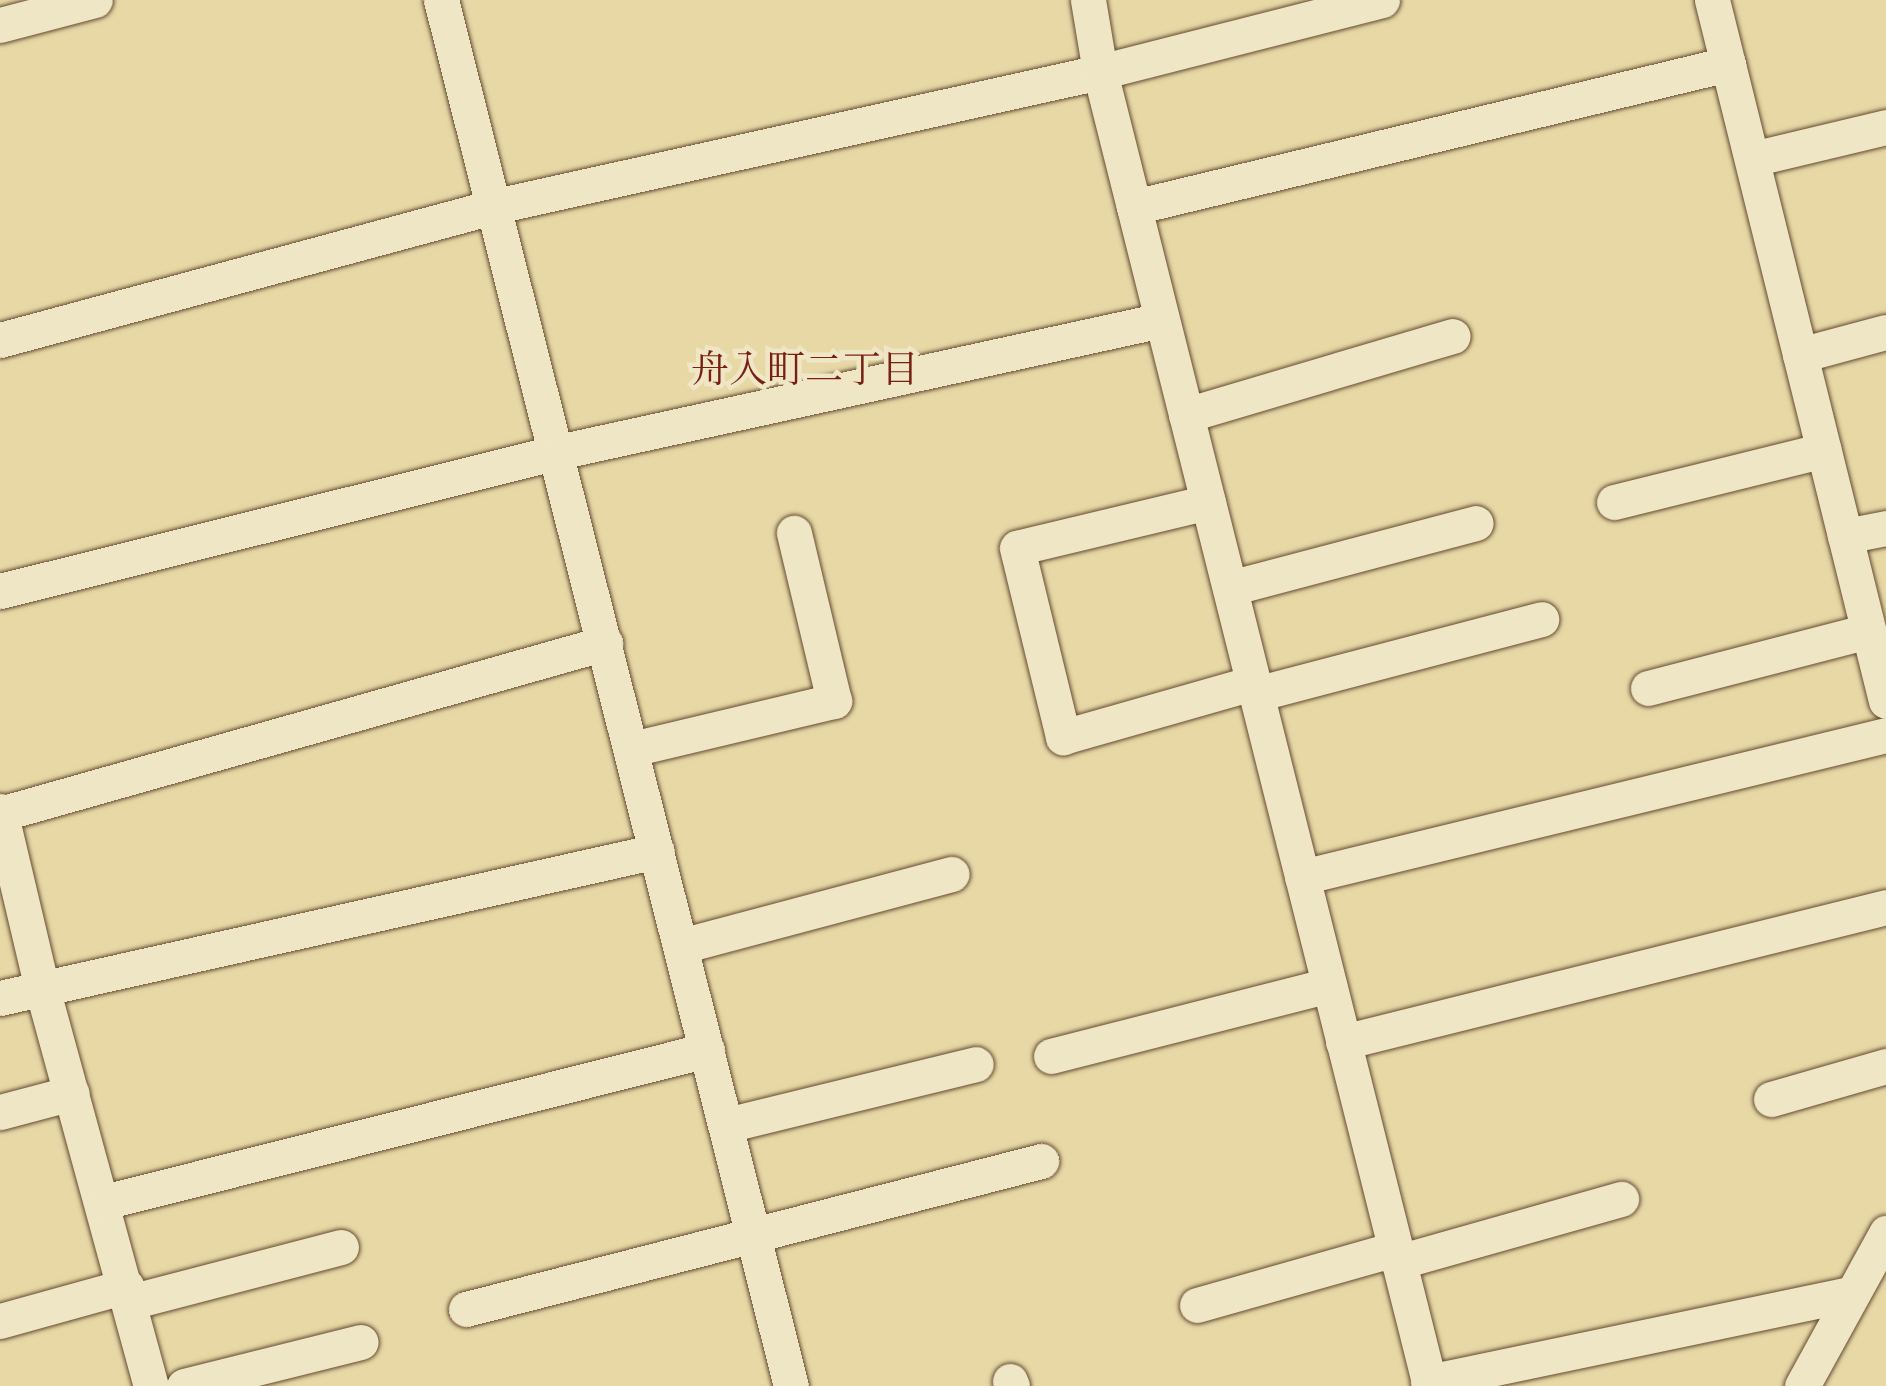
<!DOCTYPE html>
<meta charset="utf-8">
<style>
body{margin:0}
#map{position:relative;width:1886px;height:1386px;overflow:hidden;background:#e7d8a6;font-family:"Gentium Book Plus","Noto Serif JP",serif}
div>[style]{position:absolute}
[style*='--x']{left:calc(var(--x)*1px);top:calc(var(--y)*1px);width:calc(var(--w)*1px);rotate:calc(var(--a)*1deg)}
.roads{filter:drop-shadow(0 0 2px #654b30) drop-shadow(0 0 2px #654b30)}
.minor>*{height:35px;margin:-17.5px;padding:0 17.5px;transform-origin:17.5px;border-radius:17.5px;background:#efe6c5}
span{translate:-50% -50%;white-space:nowrap;text-align:center;line-height:1.15;-webkit-text-stroke:9px #efe6c5;paint-order:stroke}
.neighbourhood-label{font-size:38px;color:#7a1f14}
</style>
<div id="map">
<div class="roads">
<div class="minor">
<i style="--x:441;--y:0;--w:1430;--a:75.83"></i>
<i style="--x:1088;--y:0;--w:73;--a:80.5"></i>
<i style="--x:1100;--y:72;--w:1355;--a:75.9"></i>
<i style="--x:1712;--y:0;--w:722;--a:76.06"></i>
<i style="--x:0;--y:25;--w:98;--a:-14.7"></i>
<i style="--x:1752;--y:159;--w:138;--a:-13.4"></i>
<i style="--x:1134;--y:207;--w:611;--a:-13.54"></i>
<i style="--x:0;--y:340;--w:514;--a:-15.12"></i>
<i style="--x:496;--y:206;--w:619;--a:-12.51"></i>
<i style="--x:1100;--y:72;--w:291;--a:-14.3"></i>
<i style="--x:1800;--y:355;--w:89;--a:-15"></i>
<i style="--x:1186;--y:415;--w:278;--a:-16.5"></i>
<i style="--x:1208;--y:502;--w:196;--a:166.5"></i>
<i style="--x:1017;--y:548;--w:195;--a:76.3"></i>
<i style="--x:1063;--y:737;--w:198;--a:-15.9"></i>
<i style="--x:1614;--y:502;--w:216;--a:-13.9"></i>
<i style="--x:1845;--y:536;--w:42;--a:-11"></i>
<i style="--x:1230;--y:588;--w:254;--a:-14.8"></i>
<i style="--x:0;--y:591;--w:575;--a:-13.99"></i>
<i style="--x:558;--y:452;--w:618;--a:-12.33"></i>
<i style="--x:1648;--y:688;--w:227;--a:-14.5"></i>
<i style="--x:1256;--y:694;--w:295;--a:-14.7"></i>
<i style="--x:632;--y:749;--w:208;--a:-13.4"></i>
<i style="--x:834;--y:701;--w:173;--a:-103.4"></i>
<i style="--x:0;--y:811;--w:182;--a:76.7"></i>
<i style="--x:42;--y:988;--w:413;--a:74.7"></i>
<i style="--x:0;--y:814;--w:629;--a:-15.78"></i>
<i style="--x:1302;--y:877;--w:601;--a:-13.67"></i>
<i style="--x:681;--y:946;--w:280;--a:-14.9"></i>
<i style="--x:0;--y:998;--w:673;--a:-12.61"></i>
<i style="--x:1343;--y:1042;--w:560;--a:-13.96"></i>
<i style="--x:1051;--y:1056;--w:287;--a:-14.3"></i>
<i style="--x:1771;--y:1099;--w:120;--a:-16"></i>
<i style="--x:0;--y:1112;--w:74;--a:-14.8"></i>
<i style="--x:726;--y:1125;--w:257;--a:-13.7"></i>
<i style="--x:104;--y:1202;--w:622;--a:-14.15"></i>
<i style="--x:1398;--y:1262;--w:232;--a:-15.8"></i>
<i style="--x:130;--y:1302;--w:218;--a:-14.6"></i>
<i style="--x:1197;--y:1305;--w:206;--a:-15.8"></i>
<i style="--x:466;--y:1309;--w:594;--a:-14.43"></i>
<i style="--x:0;--y:1321;--w:131;--a:-15.5"></i>
<i style="--x:1010;--y:1381;--w:5;--a:68"></i>
<i style="--x:1428;--y:1382;--w:431;--a:-11.8"></i>
<i style="--x:184;--y:1386;--w:182;--a:-14"></i>
<i style="--x:1802;--y:1386;--w:175;--a:-61.2"></i>
</div>
</div>
<div class="neighbourhood-label">
<span style="left:805px;top:369px">舟入町二丁目</span>
</div>
</div>
